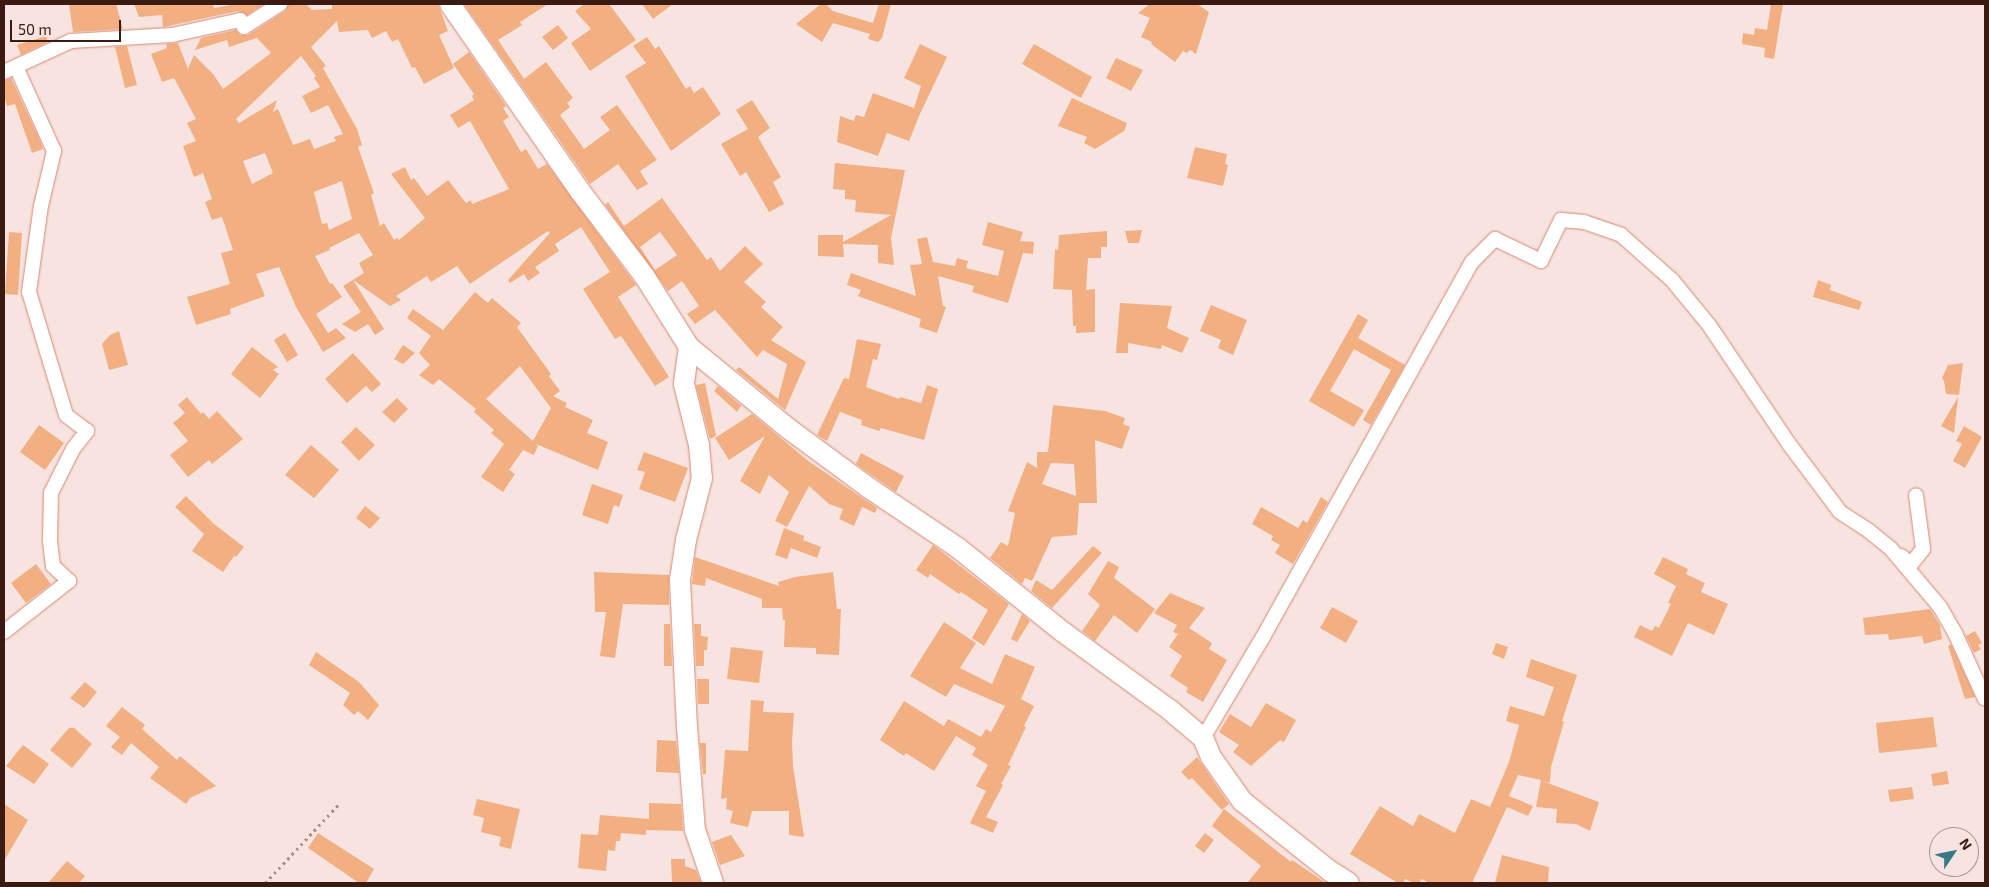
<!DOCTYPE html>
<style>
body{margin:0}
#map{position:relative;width:1989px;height:887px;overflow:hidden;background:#f7e4e0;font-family:"Exo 2",sans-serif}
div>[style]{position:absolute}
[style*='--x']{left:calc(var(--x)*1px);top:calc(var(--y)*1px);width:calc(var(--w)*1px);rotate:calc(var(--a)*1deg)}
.building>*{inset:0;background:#f2af81}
.path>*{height:2.5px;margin-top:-1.25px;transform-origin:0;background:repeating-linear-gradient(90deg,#a68d88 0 2.5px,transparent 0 6.5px)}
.roads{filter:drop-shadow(0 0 1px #da8772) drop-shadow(0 0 1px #da8772)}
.street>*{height:14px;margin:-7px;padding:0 7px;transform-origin:7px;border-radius:7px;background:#fff}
.secondary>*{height:20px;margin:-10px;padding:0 10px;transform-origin:10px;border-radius:10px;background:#fff}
span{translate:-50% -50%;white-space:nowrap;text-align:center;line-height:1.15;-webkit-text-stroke:4.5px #f7e4e0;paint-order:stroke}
.frame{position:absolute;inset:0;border:5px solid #3b1a12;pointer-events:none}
.north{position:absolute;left:1929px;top:827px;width:50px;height:50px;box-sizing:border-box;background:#f7e4e0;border:1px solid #ac938e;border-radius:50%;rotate:56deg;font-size:14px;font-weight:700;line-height:20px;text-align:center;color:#3b1a12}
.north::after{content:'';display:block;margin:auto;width:18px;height:22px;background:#377b8a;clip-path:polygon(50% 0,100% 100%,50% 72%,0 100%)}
.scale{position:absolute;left:10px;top:20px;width:111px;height:22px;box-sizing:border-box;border:2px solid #3b1a12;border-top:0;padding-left:6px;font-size:15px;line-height:18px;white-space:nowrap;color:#3b1a12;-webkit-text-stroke:4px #f7e4e0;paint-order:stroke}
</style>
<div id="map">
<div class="building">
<i style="clip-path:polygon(69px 4px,116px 4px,123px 29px,73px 32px)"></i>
<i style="clip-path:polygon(134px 4px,213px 4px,214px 8px,237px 4px,264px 4px,247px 15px,238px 11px,163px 27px,162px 15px,139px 17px)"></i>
<i style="clip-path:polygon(evenodd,289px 4px,306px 4px,312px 10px,332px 9px,332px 4px,438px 4px,448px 31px,439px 35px,454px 68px,424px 84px,415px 67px,412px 68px,398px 39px,392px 42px,386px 31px,372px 38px,368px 30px,339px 32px,337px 21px,311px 47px,326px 66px,323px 68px,357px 129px,362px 145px,358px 147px,374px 193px,371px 195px,380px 226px,384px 223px,394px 240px,397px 238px,399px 240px,425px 218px,391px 174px,405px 167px,411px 180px,414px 178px,427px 196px,448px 180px,466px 203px,471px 200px,472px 204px,509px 189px,470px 121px,458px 128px,450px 115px,474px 100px,472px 96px,474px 94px,453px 64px,469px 52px,506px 106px,503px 108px,509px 117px,503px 121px,521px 152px,526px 149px,538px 169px,547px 164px,636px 285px,618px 297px,669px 377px,655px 386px,621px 336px,615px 339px,583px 289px,610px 272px,581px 227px,555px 244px,559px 251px,535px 267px,540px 273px,528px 281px,524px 274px,510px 283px,508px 280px,550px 233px,548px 231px,470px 284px,457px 266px,431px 282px,427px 276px,396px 296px,401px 300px,390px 306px,353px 280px,384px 329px,375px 335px,368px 324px,355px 332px,342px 324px,361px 312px,343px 286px,364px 273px,359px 263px,373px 255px,359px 233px,329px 248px,330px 250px,315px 256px,330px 284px,332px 283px,342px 297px,316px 314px,328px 333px,336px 328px,346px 338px,323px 352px,296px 307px,279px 267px,256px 274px,265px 296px,230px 309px,231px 314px,196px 325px,187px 297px,230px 284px,221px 253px,233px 250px,222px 217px,212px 220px,205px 202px,212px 199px,203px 173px,194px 177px,183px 146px,196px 141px,187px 123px,196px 119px,174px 78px,162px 82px,151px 54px,167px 48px,166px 44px,178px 43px,188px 69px,194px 55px,213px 74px,223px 89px,271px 53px,257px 38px,229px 47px,227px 40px,195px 50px,201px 38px,236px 30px,240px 35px,248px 35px,285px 11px,289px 4px,301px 56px,316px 76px,314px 78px,320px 87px,302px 96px,311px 113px,328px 105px,343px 134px,334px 137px,336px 141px,314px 149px,310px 139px,293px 145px,278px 109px,273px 112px,277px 100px,239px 123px,236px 119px,301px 56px,289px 4px,265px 153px,273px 173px,252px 184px,243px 161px,265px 153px,289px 4px,342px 181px,352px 219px,329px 230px,327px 223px,322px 224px,314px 192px,342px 181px)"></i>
<i style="clip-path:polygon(464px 4px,548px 4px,520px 22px,522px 25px,498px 40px,524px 79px,546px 62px,573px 98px,567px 103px,570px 107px,560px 115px,584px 149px,610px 130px,600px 117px,617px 105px,657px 160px,640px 171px,648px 184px,637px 190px,618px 164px,590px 184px)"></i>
<i style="clip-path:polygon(584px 4px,609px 4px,636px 40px,590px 71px,571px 43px,591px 29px,575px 11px)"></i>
<i style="clip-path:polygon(642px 4px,673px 4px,653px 19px)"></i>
<i style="clip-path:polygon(821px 4px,826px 4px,833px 11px,873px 23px,879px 4px,891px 4px,882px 38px,878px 42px,868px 39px,870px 34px,833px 23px,822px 42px,796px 24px)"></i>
<i style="clip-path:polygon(1150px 4px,1197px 4px,1209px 12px,1196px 54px,1190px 50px,1187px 53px,1183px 51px,1175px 62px,1151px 44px,1152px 42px,1141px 37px,1150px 18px,1138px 13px)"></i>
<i style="clip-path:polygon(1771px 4px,1783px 4px,1774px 59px,1764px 57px,1765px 48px,1742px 44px,1743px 33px,1754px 35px,1755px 28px,1767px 30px)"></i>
<i style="clip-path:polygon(558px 25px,568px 38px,553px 50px,542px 37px)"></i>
<i style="clip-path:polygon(46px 36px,48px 42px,21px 55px,17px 45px)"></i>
<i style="clip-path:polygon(647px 37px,655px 49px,659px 46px,686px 89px,690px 86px,694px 93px,703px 87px,721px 114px,671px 151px,625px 76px,646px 63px,633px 46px)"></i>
<i style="clip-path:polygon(920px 44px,947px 57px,919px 116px,909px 141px,887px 133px,878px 156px,837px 142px,840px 116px,854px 121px,856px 115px,864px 117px,873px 93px,914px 108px,921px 86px,904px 78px)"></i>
<i style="clip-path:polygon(1034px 44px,1092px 77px,1081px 98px,1022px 64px)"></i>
<i style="clip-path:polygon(127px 46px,137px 85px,125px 88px,115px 47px)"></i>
<i style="clip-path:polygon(1116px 58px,1143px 70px,1131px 91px,1106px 78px)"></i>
<i style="clip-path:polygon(11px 78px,41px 143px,43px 149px,32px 153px,15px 104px,7px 106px,4px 96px,4px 81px)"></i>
<i style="clip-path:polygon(1072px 98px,1127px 123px,1124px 131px,1095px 149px,1084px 143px,1087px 137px,1058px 126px)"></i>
<i style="clip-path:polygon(752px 100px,770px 128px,758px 137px,781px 177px,773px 182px,784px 204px,769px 212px,746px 172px,740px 176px,721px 144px,748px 129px,736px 110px)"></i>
<i style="clip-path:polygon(1195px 147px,1227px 154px,1225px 164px,1228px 165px,1223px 186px,1187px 178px)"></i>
<i style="clip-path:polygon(835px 163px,905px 170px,891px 238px,894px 265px,878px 263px,878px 245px,843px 244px,844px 257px,818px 256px,818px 235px,843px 235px,843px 242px,891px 215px,855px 212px,856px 200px,845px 199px,845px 190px,833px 189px)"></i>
<i style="clip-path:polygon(evenodd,662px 198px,707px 260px,711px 257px,720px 271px,745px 246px,763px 264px,744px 282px,766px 302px,761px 307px,783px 327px,771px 340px,806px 362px,785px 410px,736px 370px,739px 367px,778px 399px,787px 364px,763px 350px,757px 357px,715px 310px,695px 324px,687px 314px,699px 306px,682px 281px,668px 291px,605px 205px,608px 202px,624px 226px,662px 198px,660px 232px,677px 255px,655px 270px,640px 247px,660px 232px)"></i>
<i style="clip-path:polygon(988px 222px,1023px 232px,1020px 241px,1034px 242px,1033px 254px,1023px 253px,1008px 303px,972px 292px,974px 286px,938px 276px,943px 306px,946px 307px,937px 333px,919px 327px,921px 319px,858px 296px,861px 290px,847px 285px,851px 273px,916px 296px,910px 265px,922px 264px,917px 239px,927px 237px,933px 262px,955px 266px,957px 258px,968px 261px,966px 268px,998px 276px,1004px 251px,982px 245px)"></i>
<i style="clip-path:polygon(1142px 230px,1139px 243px,1128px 243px,1125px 231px)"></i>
<i style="clip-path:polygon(1107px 231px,1107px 247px,1101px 247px,1101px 258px,1088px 258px,1086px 290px,1095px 289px,1095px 332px,1076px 333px,1076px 326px,1073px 326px,1072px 290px,1053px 289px,1055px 249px,1058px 250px,1059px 235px)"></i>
<i style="clip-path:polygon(9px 232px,22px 233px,18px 295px,5px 294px)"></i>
<i style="clip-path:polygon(1818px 280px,1831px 285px,1830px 290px,1862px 302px,1859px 310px,1813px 297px)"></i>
<i style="clip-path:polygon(evenodd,475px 292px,488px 303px,492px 298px,521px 323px,517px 327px,551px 374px,549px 376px,560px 391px,553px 396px,567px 403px,565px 407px,593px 420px,587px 433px,608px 442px,598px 470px,536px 444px,538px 446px,534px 455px,523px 450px,509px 470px,515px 474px,503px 492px,481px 477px,504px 444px,491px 433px,494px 430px,474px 412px,476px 409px,439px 379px,433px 385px,419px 375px,430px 365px,419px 353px,431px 336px,407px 318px,413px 309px,443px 330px,475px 292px,520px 366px,551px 408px,533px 441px,486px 399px,520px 366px)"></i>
<i style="clip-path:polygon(1120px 303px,1172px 306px,1167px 328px,1189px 338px,1182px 353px,1162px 345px,1161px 349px,1128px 343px,1128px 353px,1116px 353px)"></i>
<i style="clip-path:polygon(1211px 305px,1247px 320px,1233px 355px,1218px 348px,1221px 340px,1200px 331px)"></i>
<i style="clip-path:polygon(1358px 314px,1368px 320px,1358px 338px,1405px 365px,1371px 425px,1363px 420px,1391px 370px,1354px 349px,1330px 391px,1364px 410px,1354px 427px,1309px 401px)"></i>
<i style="clip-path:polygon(119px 331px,128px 365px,109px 370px,102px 344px,110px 335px)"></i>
<i style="clip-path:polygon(285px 333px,298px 355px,287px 362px,274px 340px)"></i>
<i style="clip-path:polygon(857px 339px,881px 344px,877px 360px,873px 359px,866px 387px,899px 399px,900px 397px,921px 403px,927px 385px,938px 389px,924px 440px,881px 428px,879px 431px,861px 425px,862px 420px,840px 412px,827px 441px,817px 435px,844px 378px,849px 379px)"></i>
<i style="clip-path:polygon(403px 345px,415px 353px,403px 364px,394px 359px)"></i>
<i style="clip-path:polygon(252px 347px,278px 367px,273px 370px,279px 374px,260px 398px,231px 374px)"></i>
<i style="clip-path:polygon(353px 353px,381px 384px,372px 392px,366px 386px,347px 403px,325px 379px)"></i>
<i style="clip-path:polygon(1963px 363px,1959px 395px,1946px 394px,1944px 381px,1942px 378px,1948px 365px)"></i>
<i style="clip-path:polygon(705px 383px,716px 436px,710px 439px,696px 385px)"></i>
<i style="clip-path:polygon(718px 386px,744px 408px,741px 406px,737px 412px,714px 391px)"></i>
<i style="clip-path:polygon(187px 397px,201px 414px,203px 412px,209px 419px,217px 411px,243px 439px,212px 464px,209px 460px,188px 477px,170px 455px,188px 441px,173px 423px,185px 413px,178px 405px)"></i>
<i style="clip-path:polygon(1958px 397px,1954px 433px,1941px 426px)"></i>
<i style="clip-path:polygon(397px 398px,408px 409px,394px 423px,382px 412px)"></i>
<i style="clip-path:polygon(evenodd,1053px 405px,1105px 411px,1125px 418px,1123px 424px,1130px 427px,1122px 449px,1095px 440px,1097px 503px,1079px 503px,1077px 535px,1052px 537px,1032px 581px,1025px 578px,1022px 584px,990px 558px,1001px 542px,1008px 546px,1015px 513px,1008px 511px,1027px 462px,1037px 468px,1037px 452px,1048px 452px,1053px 405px,1051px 463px,1074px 464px,1076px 496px,1042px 484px,1051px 463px)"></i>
<i style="clip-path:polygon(752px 414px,807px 460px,880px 510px,877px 508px,875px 513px,862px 507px,854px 526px,839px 519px,843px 509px,829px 504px,809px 486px,787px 527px,775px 521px,789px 492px,769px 475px,760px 494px,740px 481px,765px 436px,729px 460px,715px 438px)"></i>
<i style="clip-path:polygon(39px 425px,64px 443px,45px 470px,20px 452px)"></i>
<i style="clip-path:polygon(1964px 426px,1982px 437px,1965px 468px,1953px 461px,1962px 444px,1956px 441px)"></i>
<i style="clip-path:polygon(356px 427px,375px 445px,359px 461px,341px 442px)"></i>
<i style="clip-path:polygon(311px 445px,339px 470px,314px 498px,285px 475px)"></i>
<i style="clip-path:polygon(644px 452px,688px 468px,675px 502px,639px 489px,645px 472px,637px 470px)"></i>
<i style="clip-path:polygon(861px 453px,904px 476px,896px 492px,856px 464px)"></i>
<i style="clip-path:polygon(592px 484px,623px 495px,619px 507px,614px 505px,608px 524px,582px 515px)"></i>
<i style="clip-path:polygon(186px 496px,214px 524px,244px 547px,236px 557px,234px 556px,223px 572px,192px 551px,204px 534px,175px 507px)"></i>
<i style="clip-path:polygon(1321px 497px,1328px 502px,1293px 564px,1275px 553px,1280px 545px,1271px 540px,1273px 536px,1252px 524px,1261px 507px,1298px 528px,1303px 520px,1307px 523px)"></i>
<i style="clip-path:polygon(365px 506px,380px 518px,370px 529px,356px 518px)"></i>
<i style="clip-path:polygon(784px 528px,804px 536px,803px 540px,821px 547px,817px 558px,791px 548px,787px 559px,775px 555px)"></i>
<i style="clip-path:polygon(933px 545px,1009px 604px,984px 646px,972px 638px,988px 610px,961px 592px,959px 594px,930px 574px,928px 578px,916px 570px)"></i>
<i style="clip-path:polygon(1093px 546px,1102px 553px,1052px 608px,1031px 591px,1036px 580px,1052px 590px)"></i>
<i style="clip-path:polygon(695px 557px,779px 586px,778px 582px,795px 577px,833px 572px,837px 609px,841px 609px,839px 655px,816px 654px,816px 648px,784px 647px,785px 620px,783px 620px,782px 608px,762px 608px,762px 599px,706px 578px,705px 586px,692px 584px)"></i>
<i style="clip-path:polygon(1663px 557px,1688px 569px,1686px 574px,1705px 583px,1701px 592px,1728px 604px,1714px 635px,1688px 623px,1672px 656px,1634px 637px,1640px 625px,1652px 631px,1655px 626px,1659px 628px,1671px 604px,1668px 603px,1676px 586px,1654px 574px)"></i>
<i style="clip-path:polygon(1108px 561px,1119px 567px,1114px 578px,1155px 609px,1137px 633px,1114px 615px,1095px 641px,1082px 631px,1100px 605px,1088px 594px)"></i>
<i style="clip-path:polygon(36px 564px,51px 584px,26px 603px,11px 583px)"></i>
<i style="clip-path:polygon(594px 572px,669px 575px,669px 605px,623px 604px,615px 658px,600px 656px,606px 612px,595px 612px)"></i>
<i style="clip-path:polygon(1170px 593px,1205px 608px,1189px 628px,1212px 643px,1209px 649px,1227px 660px,1203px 702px,1186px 692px,1188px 688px,1170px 676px,1182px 656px,1169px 647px,1178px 634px,1173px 632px,1177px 625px,1154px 613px)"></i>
<i style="clip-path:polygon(1332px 607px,1358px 621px,1346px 643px,1320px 628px)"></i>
<i style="clip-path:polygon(1930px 609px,1940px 625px,1942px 639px,1924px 644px,1922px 636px,1889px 640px,1888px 634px,1865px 635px,1863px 618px)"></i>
<i style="clip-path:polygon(1022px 614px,1030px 621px,1017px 642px,1011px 639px)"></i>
<i style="clip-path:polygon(944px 622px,976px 643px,960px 668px,992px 684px,1005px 654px,1035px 667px,1021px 699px,1034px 706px,1024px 726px,1026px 727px,1008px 765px,1011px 766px,1001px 784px,1003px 785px,986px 817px,998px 822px,993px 833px,970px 823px,986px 791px,976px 786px,988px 765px,972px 755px,976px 748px,956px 736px,934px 771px,906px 753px,904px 756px,880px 740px,904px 701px,944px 726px,948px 719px,981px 737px,986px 729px,991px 732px,1005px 706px,954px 684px,946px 697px,910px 676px)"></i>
<i style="clip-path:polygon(664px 624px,670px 624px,672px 666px,664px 666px)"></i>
<i style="clip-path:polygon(694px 624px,701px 624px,701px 636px,708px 637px,707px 650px,704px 650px,704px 666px,696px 666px)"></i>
<i style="clip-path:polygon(1975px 631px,1982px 643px,1978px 645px,1981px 649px,1974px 653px,1966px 636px)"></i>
<i style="clip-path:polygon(1496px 643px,1508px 647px,1504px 659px,1492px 654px)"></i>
<i style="clip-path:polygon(1951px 644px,1975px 697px,1965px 699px,1948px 646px)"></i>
<i style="clip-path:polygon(731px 647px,763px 651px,759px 683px,727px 679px)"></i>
<i style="clip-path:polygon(316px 652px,359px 682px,379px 705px,368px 720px,358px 711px,354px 715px,343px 705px,350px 693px,309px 665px)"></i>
<i style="clip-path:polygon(1531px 659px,1577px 675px,1562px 721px,1564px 722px,1551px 767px,1550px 783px,1542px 781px,1599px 802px,1590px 831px,1576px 824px,1556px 823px,1557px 809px,1536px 807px,1541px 780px,1518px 775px,1509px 796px,1533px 806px,1528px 816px,1507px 807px,1472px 883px,1429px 883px,1422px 879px,1419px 883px,1414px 883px,1405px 879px,1403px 883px,1398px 883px,1350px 854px,1380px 806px,1413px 826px,1419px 814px,1455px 833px,1471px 799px,1490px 807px,1509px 762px,1519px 725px,1506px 721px,1510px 706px,1544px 716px,1554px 687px,1526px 677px)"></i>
<i style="clip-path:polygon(697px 679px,709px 679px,709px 704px,698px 704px)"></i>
<i style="clip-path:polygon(85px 682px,97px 692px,84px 708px,70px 698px)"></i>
<i style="clip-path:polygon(751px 700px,764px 701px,763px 712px,794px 713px,792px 742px,793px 766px,804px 837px,789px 835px,789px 811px,752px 811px,748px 827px,730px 823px,733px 811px,726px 809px,727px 798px,721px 799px,725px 750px,748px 751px)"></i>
<i style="clip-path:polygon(1266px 703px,1296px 720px,1284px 742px,1280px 740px,1251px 766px,1233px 752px,1239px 745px,1219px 732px,1230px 714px,1251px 727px)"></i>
<i style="clip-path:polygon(122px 707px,145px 725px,142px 729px,177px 760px,180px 756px,216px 786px,190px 798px,186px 804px,150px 778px,159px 767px,131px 743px,122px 755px,111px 747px,120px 737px,106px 726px)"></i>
<i style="clip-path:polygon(1933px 717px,1937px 747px,1879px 753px,1876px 723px)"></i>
<i style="clip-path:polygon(69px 728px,74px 728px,92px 744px,72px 768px,50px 750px)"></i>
<i style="clip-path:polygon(657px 740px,676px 741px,679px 773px,656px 772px)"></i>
<i style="clip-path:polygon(700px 743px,706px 743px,706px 774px,703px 774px)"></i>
<i style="clip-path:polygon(23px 745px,49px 764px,34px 784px,6px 766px)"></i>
<i style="clip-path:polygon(1197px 757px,1229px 804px,1222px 810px,1192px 778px,1189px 780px,1181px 772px)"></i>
<i style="clip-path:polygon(1947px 771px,1949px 784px,1933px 786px,1931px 774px)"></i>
<i style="clip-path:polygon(1912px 787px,1914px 799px,1890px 802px,1888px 790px)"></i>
<i style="clip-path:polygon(477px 799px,520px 809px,511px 849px,499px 846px,501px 837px,481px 832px,484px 818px,473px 815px)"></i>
<i style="clip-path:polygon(649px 803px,681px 804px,683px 831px,646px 830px,646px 835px,621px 833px,620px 841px,616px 841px,615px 851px,608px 850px,606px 871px,578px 868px,581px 834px,598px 835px,600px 815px,649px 819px)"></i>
<i style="clip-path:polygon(4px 804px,28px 820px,4px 861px)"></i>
<i style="clip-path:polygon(1224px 809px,1291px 862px,1292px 860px,1326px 883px,1247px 883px,1261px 866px,1212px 826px)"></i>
<i style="clip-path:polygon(318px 833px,374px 869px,366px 883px,359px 883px,308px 848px)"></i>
<i style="clip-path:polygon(1205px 833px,1214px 840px,1204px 853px,1195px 846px)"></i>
<i style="clip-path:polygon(731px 835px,745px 856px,720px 865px,712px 842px)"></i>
<i style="clip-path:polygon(1502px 855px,1549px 867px,1548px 883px,1495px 883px)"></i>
<i style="clip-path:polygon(671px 859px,685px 859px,685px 866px,696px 870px,701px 883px,672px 883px)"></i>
<i style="clip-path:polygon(67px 861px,85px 876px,79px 883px,48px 883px)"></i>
</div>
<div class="path">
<i style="--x:265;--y:883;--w:107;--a:-46.9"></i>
</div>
<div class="roads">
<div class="street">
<i style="--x:4;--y:72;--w:74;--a:-24.8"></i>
<i style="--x:71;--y:41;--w:101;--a:-3.4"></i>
<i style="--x:172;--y:35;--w:70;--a:-12.4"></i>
<i style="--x:240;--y:20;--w:8;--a:60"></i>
<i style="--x:244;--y:27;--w:43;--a:-32.6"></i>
<i style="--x:1901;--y:556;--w:13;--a:39"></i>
<i style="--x:1911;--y:564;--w:19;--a:-51"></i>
<i style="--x:1923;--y:549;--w:54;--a:-97.4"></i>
<i style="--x:4;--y:632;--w:83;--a:-38.1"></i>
<i style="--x:69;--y:581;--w:22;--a:-137"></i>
<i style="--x:53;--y:566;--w:26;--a:-97"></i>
<i style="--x:50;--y:540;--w:47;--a:-88.8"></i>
<i style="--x:51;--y:493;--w:49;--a:-63.4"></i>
<i style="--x:73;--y:449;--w:23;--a:-52"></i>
<i style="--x:87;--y:431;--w:26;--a:-143"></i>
<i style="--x:66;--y:415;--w:128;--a:-106.7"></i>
<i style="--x:29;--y:292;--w:87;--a:-82.1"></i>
<i style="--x:41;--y:206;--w:57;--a:-76.7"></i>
<i style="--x:54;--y:151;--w:92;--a:-114.3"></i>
<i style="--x:1203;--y:738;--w:117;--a:-59.3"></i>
<i style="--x:1263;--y:637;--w:429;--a:-60.9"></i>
<i style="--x:1472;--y:262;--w:33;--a:-45"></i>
<i style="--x:1495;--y:239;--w:51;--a:25.6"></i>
<i style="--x:1541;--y:261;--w:46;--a:-64"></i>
<i style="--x:1561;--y:220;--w:23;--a:5"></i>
<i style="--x:1584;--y:222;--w:39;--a:19"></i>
<i style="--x:1621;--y:235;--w:68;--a:41.4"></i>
<i style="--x:1672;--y:280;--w:58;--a:50.6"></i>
<i style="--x:1709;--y:325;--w:143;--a:56.1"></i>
<i style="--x:1789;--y:444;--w:85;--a:53.1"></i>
<i style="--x:1840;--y:512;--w:35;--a:33"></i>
<i style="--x:1869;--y:531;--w:28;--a:39"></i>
<i style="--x:1891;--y:549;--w:76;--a:49.8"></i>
<i style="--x:1940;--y:607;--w:30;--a:60"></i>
<i style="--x:1955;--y:633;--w:72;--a:65.6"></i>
</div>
<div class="secondary">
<i style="--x:450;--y:4;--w:228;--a:55.2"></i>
<i style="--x:580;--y:191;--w:108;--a:52.9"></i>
<i style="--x:645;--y:277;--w:83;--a:57.8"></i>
<i style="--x:689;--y:347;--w:129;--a:39.4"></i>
<i style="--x:789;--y:429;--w:99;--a:36.4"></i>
<i style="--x:869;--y:488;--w:107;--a:34"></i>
<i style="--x:958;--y:548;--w:134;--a:38.7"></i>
<i style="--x:1063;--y:632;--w:132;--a:36.1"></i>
<i style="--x:1170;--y:710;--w:43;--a:40.3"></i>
<i style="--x:1203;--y:738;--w:21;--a:67"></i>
<i style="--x:1211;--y:757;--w:54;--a:54.8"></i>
<i style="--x:1242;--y:801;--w:112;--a:38.5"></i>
<i style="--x:1330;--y:871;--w:22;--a:32"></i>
<i style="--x:689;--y:347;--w:37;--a:98"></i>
<i style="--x:684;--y:384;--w:63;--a:76.2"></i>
<i style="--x:699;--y:445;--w:33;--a:85"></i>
<i style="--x:702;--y:478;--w:64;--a:104.5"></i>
<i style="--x:686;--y:540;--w:40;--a:98.5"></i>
<i style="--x:680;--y:580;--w:147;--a:87.3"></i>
<i style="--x:687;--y:727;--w:103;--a:85.6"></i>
<i style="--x:695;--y:830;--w:56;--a:71.2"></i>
</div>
</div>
<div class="frame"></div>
<div class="north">N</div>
<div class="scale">50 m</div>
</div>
